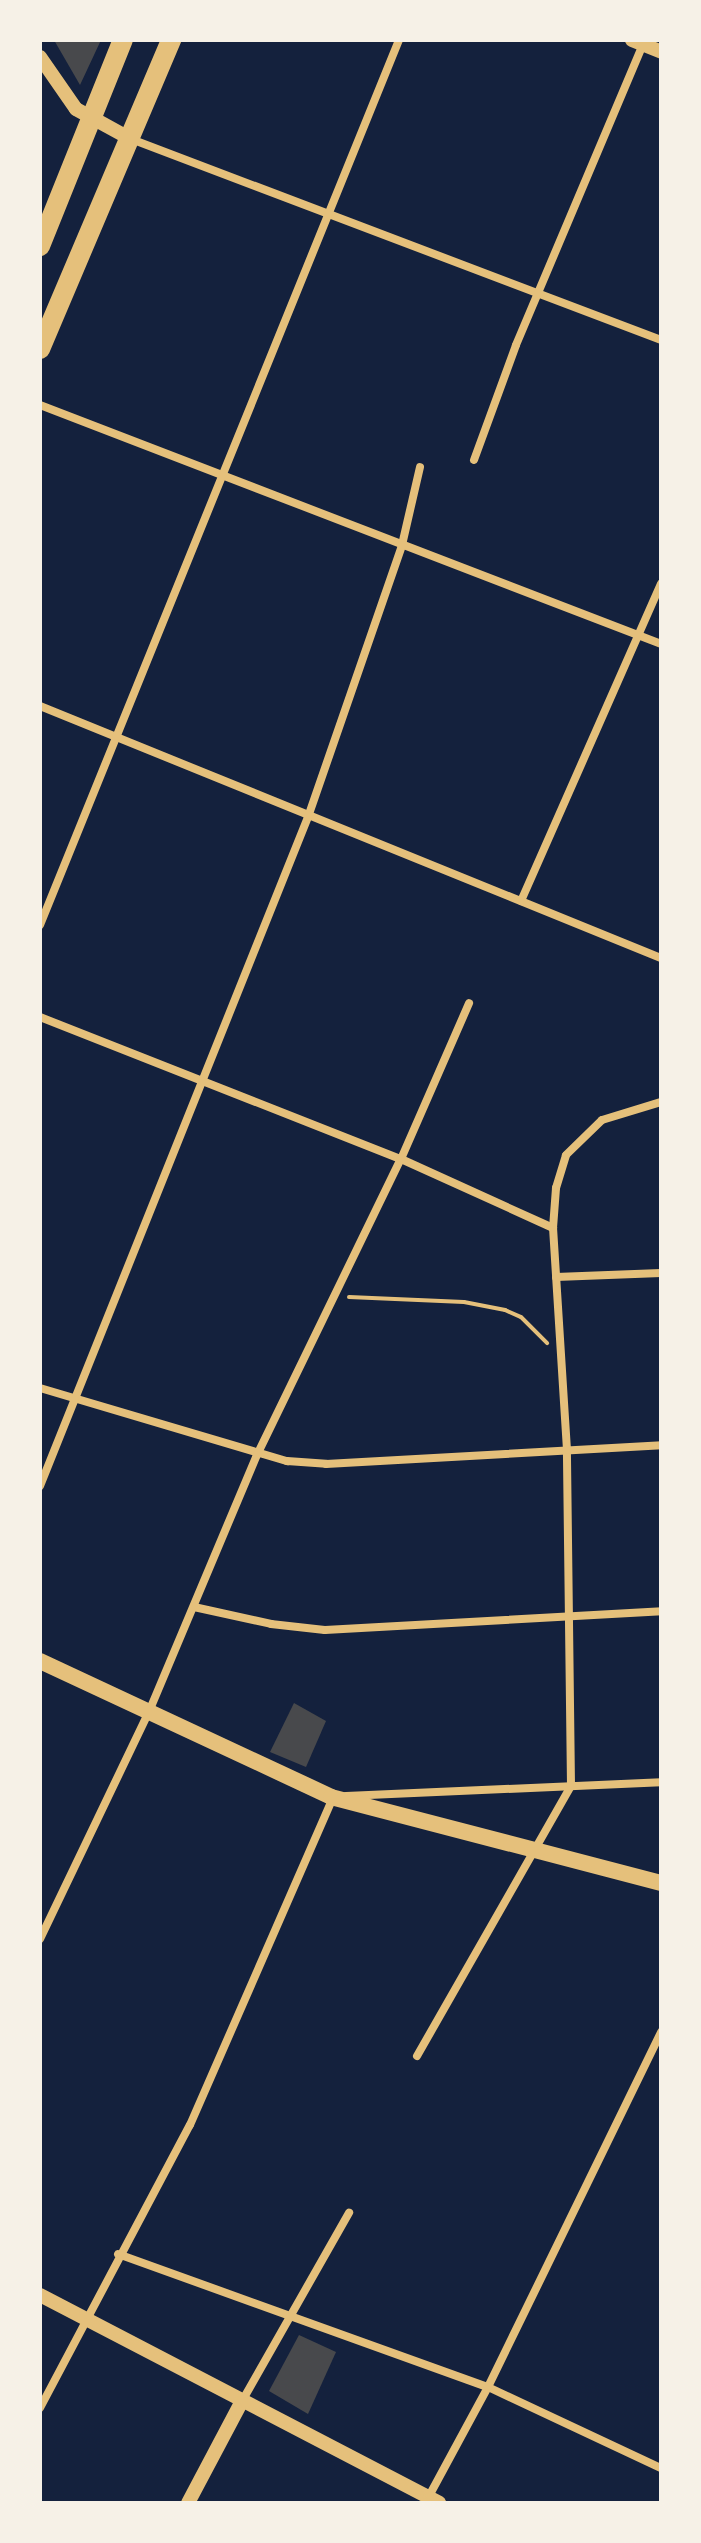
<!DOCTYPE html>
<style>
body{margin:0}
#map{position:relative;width:701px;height:2543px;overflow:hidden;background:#14213d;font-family:Poppins,sans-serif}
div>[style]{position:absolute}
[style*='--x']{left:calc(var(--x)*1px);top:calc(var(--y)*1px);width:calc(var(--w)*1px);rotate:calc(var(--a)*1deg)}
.building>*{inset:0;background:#48494c}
.path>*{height:4px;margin:-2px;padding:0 2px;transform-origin:2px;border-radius:2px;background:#e5c07b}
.minor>*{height:8px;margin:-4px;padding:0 4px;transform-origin:4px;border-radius:4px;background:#e5c07b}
.tertiary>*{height:14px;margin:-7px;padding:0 7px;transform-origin:7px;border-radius:7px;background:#e5c07b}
.secondary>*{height:16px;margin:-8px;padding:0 8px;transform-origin:8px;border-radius:8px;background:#e5c07b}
.primary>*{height:20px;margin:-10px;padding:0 10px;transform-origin:10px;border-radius:10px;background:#e5c07b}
span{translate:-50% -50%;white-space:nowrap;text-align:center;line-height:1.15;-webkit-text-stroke:7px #f6f1e7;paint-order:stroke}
.frame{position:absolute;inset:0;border:42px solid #f6f1e7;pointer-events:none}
</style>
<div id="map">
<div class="building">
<i style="clip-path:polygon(54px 40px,101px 40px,80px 85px)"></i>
<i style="clip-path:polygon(294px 1703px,326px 1721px,306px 1767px,270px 1752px)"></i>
<i style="clip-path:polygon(299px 2335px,336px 2352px,308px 2414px,269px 2391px)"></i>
</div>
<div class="path">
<i style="--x:349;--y:1297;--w:115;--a:2.5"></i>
<i style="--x:464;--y:1302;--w:42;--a:11"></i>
<i style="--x:505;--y:1310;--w:17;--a:24"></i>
<i style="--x:521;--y:1317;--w:37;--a:45"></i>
</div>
<div class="minor">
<i style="--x:131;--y:139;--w:567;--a:20.77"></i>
<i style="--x:40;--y:405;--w:665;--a:21.05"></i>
<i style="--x:474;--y:460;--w:122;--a:-69.9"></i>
<i style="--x:516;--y:345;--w:329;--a:-67.1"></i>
<i style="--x:40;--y:706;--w:670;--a:22.09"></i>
<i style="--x:521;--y:901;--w:347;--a:-66.2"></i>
<i style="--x:40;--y:925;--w:955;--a:-67.92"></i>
<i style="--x:40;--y:1017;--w:388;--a:21.5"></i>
<i style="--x:401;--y:1159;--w:167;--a:24.4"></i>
<i style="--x:556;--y:1277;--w:105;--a:-2.2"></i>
<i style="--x:40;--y:1388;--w:258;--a:16.5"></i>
<i style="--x:287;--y:1461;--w:39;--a:4"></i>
<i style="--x:326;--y:1464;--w:336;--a:-3.2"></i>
<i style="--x:40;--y:1486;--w:721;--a:-68.17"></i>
<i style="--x:308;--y:817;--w:288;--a:-70.9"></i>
<i style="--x:402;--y:545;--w:80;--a:-77"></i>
<i style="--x:194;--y:1607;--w:79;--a:12.4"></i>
<i style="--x:271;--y:1624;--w:54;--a:6.3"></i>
<i style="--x:325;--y:1630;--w:337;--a:-3.2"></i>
<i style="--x:346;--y:1796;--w:315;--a:-2.5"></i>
<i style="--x:40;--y:1939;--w:250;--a:-64.4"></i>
<i style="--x:148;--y:1714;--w:281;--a:-67.2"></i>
<i style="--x:257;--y:1455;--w:329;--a:-64.1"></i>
<i style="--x:401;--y:1159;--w:170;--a:-66.4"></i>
<i style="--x:417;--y:2056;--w:311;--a:-60.3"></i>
<i style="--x:571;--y:1786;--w:336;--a:-90.7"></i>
<i style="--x:567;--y:1450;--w:222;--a:-93.6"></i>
<i style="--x:553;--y:1228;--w:40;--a:-85.7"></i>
<i style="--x:556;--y:1188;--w:34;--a:-73"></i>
<i style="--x:566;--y:1155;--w:50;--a:-44.2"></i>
<i style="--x:602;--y:1120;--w:62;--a:-17"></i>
<i style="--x:118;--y:2254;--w:393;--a:19.8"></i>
<i style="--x:488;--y:2387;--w:191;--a:25.1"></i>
<i style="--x:241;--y:2403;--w:219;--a:-60.4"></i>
<i style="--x:40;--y:2408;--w:320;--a:-62.1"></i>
<i style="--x:190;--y:2125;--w:358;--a:-66.4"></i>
<i style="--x:428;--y:2498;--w:126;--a:-61.6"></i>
<i style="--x:488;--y:2387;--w:395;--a:-64"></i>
</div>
<div class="tertiary">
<i style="--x:632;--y:40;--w:31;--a:22"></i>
<i style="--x:40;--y:57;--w:63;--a:55.3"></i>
<i style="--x:76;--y:109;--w:60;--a:28.7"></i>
<i style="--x:40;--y:2295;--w:450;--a:27.5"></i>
<i style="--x:188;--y:2503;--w:113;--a:-62.1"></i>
</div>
<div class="secondary">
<i style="--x:40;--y:1661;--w:321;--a:25"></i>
<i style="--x:331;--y:1797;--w:341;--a:14.6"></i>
</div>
<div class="primary">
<i style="--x:40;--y:246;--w:222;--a:-68.1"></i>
<i style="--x:40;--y:349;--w:336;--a:-67"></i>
</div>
<div class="frame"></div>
</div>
